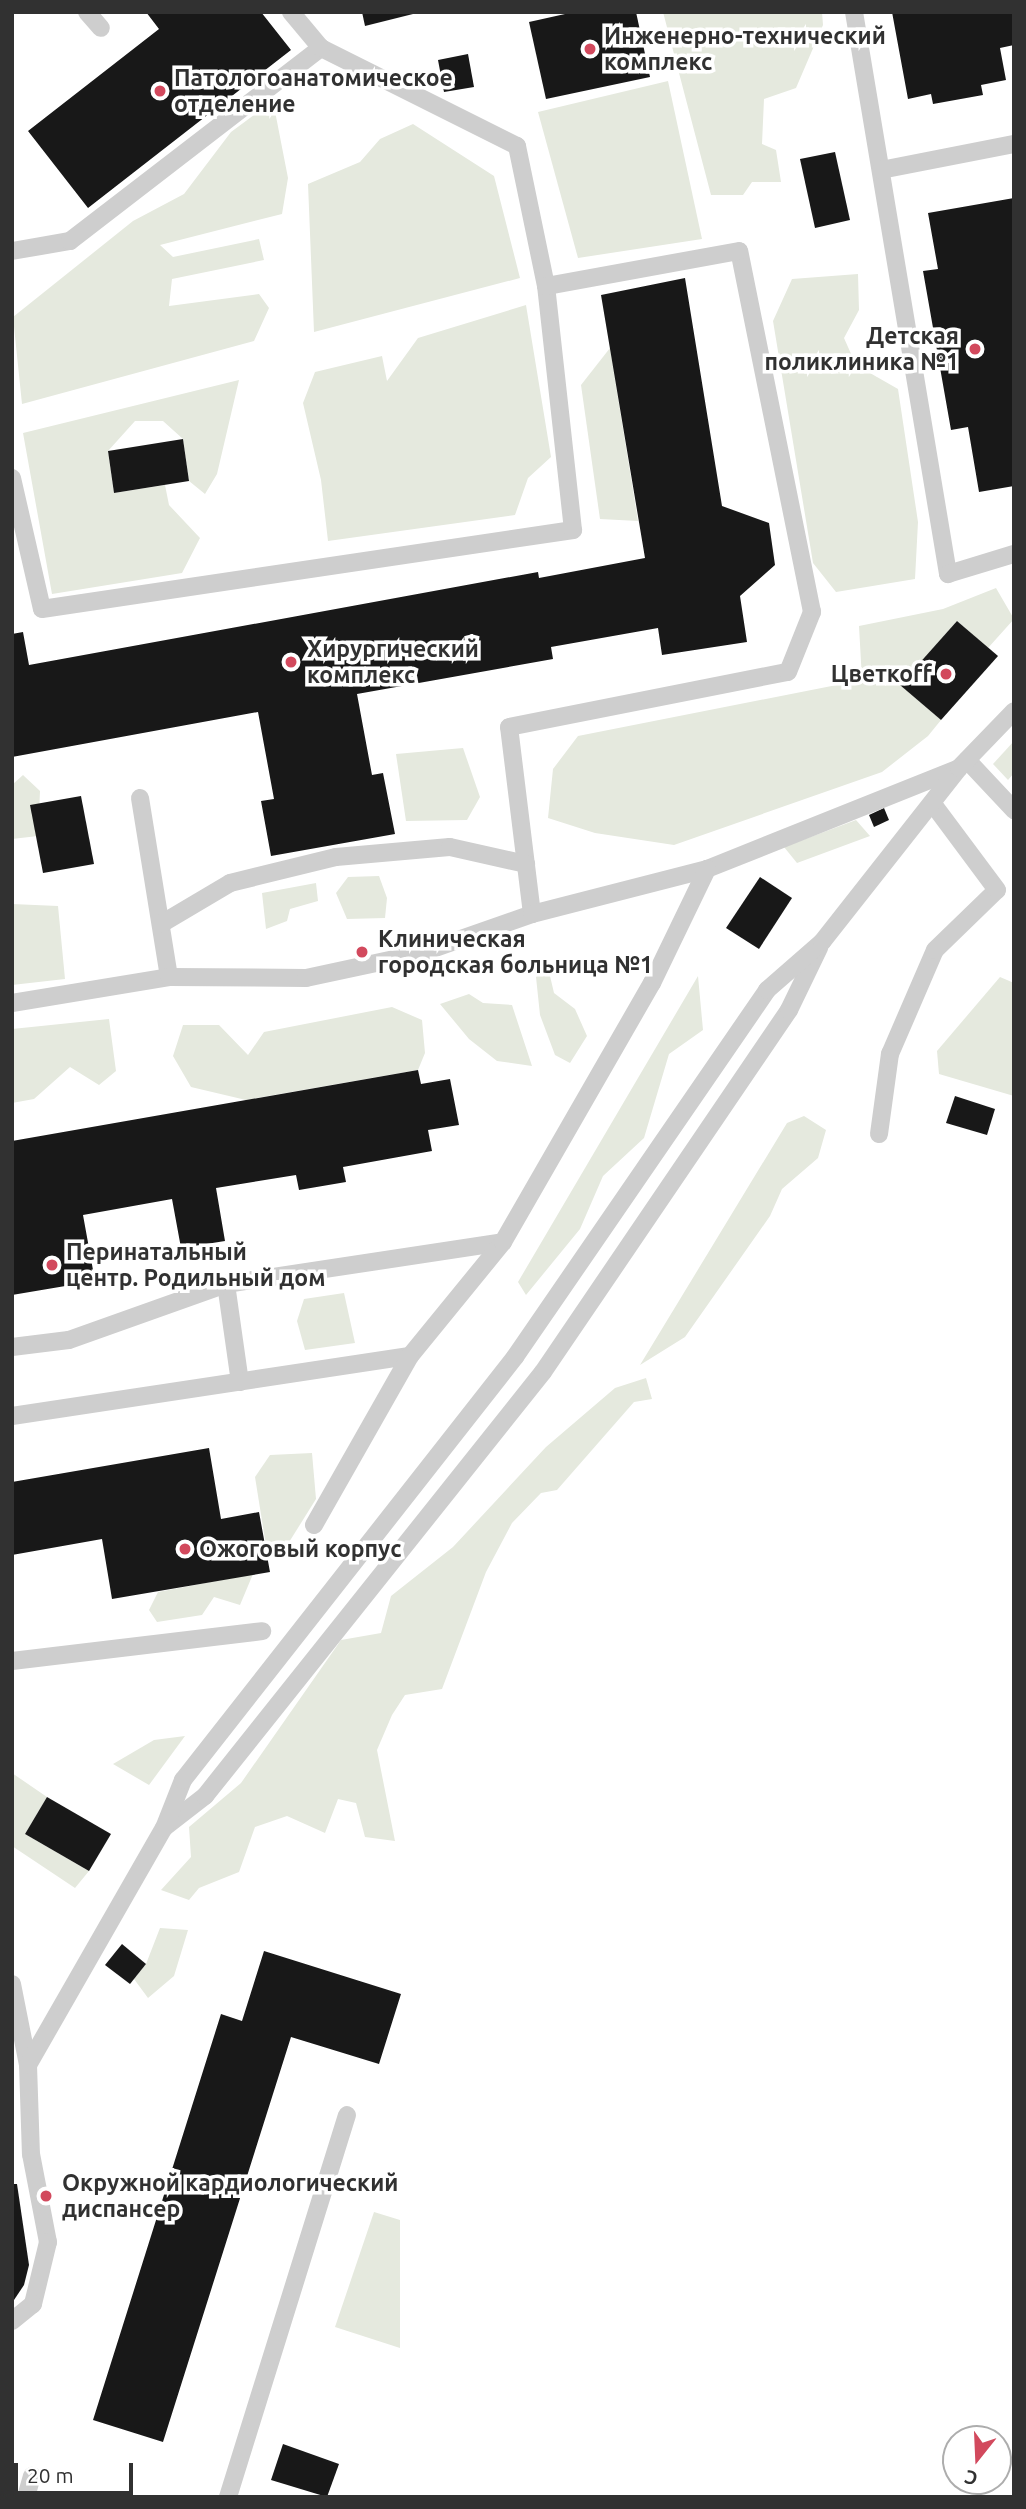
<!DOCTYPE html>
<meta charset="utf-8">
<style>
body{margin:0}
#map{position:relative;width:1026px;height:2509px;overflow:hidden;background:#fff;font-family:Ubuntu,sans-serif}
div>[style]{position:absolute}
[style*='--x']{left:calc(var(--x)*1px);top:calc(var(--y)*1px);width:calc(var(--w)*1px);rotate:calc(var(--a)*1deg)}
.green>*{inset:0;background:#e5e9de}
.building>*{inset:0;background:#181818}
.service>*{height:18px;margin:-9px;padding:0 9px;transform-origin:9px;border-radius:9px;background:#cecece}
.dots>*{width:19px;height:19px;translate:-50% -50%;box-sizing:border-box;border:4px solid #fff;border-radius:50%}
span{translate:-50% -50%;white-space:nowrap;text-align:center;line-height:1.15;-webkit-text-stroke:7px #fff;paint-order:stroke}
.poi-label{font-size:23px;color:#313131;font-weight:700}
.left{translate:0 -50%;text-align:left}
.right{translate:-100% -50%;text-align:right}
.frame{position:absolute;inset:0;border:14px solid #313131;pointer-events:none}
.north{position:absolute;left:942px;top:2425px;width:70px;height:70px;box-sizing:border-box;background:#fff;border:2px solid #adadad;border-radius:50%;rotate:198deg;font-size:19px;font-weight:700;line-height:28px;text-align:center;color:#313131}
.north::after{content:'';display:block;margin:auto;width:24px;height:32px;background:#d2495d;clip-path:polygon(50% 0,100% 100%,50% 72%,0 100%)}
.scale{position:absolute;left:14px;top:2463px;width:119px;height:32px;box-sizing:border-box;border:4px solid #313131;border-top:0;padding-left:9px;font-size:21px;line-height:24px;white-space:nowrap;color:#313131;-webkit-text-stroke:5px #fff;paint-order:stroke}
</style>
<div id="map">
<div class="green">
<i style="clip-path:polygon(663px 12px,822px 12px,823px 25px,796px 88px,764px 99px,762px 144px,776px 150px,781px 182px,752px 182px,743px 195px,711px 195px)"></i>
<i style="clip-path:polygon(668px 81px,702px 239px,578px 258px,538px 112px)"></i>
<i style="clip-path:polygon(273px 101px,288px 178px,282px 214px,160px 245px,173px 257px,259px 239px,264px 260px,172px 279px,169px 306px,259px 294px,269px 308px,254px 341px,22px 404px,13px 317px,133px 221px,184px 194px,231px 132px)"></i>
<i style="clip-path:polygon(413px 124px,494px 176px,520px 278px,314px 332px,308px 184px,360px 162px,380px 139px)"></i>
<i style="clip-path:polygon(858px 274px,859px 310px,844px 338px,856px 365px,898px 389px,918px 522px,915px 579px,836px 592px,813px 563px,773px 321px,792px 279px)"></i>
<i style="clip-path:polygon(526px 305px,551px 457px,528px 478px,515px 515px,328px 541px,321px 480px,303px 403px,315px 372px,382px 356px,387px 381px,418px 338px)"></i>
<i style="clip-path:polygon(610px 348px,638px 521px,600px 519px,581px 385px)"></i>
<i style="clip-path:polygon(239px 380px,217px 474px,205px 494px,189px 481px,183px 439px,163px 421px,135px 421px,108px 451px,114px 493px,165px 485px,169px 505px,200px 538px,182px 573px,52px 594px,23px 433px)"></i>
<i style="clip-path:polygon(996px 588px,1014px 619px,988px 648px,957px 621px,901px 685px,941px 720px,928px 736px,882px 772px,674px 845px,595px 833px,548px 818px,553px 769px,578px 736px,862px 680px,859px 626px,943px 609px)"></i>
<i style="clip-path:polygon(1014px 741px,1014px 773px,1008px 780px,993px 764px)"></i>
<i style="clip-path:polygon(463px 748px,480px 797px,467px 820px,406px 821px,396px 754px)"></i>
<i style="clip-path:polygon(23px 775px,40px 791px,38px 836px,12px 839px,12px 785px)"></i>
<i style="clip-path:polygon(856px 820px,870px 836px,797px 863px,784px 847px)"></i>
<i style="clip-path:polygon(379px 876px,387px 898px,385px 918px,347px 919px,336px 893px,348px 877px)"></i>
<i style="clip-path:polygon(316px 883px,318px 901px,290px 909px,287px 921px,266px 929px,262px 893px)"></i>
<i style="clip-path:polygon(12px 904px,58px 906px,65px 979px,12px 985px)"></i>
<i style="clip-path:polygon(547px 963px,554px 993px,575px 1009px,587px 1036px,570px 1063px,555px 1055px,540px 1015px,536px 977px)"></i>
<i style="clip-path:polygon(698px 976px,703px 1030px,669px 1054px,644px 1138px,603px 1176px,580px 1229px,526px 1295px,518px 1282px)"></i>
<i style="clip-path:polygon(1000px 977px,1014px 983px,1014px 1096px,939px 1074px,937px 1051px)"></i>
<i style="clip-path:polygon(469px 994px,483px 1003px,512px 1005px,532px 1066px,497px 1061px,469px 1039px,440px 1004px)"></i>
<i style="clip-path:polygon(392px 1007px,422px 1020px,425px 1053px,418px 1070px,246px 1100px,191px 1087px,173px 1056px,183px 1025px,219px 1025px,248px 1055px,264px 1032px)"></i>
<i style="clip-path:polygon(109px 1019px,116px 1071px,99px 1085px,70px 1067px,34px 1099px,12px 1103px,12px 1029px)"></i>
<i style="clip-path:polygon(804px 1116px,826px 1130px,818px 1158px,782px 1189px,770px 1216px,685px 1337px,640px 1365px,787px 1123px)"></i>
<i style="clip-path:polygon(344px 1293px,355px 1343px,305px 1350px,297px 1321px,304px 1299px)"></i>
<i style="clip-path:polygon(646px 1378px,652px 1399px,634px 1402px,557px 1490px,541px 1493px,512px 1523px,486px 1572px,442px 1689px,405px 1695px,392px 1715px,377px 1750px,395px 1841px,365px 1837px,356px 1803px,338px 1799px,325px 1833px,287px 1816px,255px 1827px,239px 1872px,199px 1888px,189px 1900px,161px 1890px,191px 1857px,189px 1827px,241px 1783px,341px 1640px,381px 1633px,391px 1596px,453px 1547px,546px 1447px,615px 1388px)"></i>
<i style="clip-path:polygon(312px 1453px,316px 1499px,286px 1547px,268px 1558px,255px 1477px,270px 1455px)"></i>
<i style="clip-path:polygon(253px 1574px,240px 1605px,214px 1597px,202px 1615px,157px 1622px,149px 1610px,158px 1592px)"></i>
<i style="clip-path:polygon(185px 1736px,149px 1785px,113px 1764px,154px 1740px)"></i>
<i style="clip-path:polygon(12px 1773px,47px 1797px,25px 1834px,89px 1871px,75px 1888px,12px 1846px)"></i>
<i style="clip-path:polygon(160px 1928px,188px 1930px,174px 1976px,148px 1998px,134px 1979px,146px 1964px)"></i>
<i style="clip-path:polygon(374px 2212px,400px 2220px,400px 2348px,335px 2327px)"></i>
</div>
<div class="building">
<i style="clip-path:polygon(146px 12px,261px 12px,291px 50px,88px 208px,28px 131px,159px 29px)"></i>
<i style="clip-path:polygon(362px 12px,417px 12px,417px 13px,365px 26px)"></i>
<i style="clip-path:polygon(574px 12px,636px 12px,650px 77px,546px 99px,529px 22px)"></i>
<i style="clip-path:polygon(892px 12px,1014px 12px,1014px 45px,1000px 48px,1006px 80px,981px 85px,983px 95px,933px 104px,931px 94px,908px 99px)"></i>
<i style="clip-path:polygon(468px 54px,474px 87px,444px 92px,438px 60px)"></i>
<i style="clip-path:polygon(835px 152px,850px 220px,815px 228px,800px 159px)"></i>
<i style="clip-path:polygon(1014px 198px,1014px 486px,979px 492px,968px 427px,951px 430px,923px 271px,938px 269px,928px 213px)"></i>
<i style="clip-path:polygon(685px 278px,722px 506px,769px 523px,775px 565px,740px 596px,747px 642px,662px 655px,658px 628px,551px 647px,553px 659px,357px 694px,372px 775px,383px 773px,395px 834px,271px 856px,261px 801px,274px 799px,258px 712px,12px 757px,12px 634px,23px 632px,29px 665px,538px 572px,539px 578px,645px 558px,601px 295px)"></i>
<i style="clip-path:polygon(183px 439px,189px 481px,114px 493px,108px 451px)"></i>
<i style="clip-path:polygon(957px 621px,998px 656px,941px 720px,900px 685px)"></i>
<i style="clip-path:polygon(81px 796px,94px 864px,43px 873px,30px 805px)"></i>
<i style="clip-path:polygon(884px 808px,889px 820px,874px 827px,869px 815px)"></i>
<i style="clip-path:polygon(760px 877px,792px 898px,759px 949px,726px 928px)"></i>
<i style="clip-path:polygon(418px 1070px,421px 1084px,450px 1079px,459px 1125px,428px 1130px,432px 1151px,343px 1167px,346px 1182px,299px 1190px,296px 1175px,216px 1188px,225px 1241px,181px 1248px,172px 1199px,83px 1215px,95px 1281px,12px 1295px,12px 1141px)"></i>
<i style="clip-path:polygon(955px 1096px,995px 1109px,987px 1135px,946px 1123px)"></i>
<i style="clip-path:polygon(209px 1448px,221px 1519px,259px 1512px,270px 1572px,112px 1599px,102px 1539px,12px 1555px,12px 1482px)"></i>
<i style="clip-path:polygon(47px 1797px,111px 1834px,89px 1871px,25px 1834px)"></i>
<i style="clip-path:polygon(122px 1944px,146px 1964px,130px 1984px,105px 1965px)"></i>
<i style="clip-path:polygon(264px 1951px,401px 1994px,379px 2064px,291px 2037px,163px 2442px,93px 2420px,221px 2014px,242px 2021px)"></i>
<i style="clip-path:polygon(12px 2184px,17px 2184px,29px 2265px,24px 2285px,12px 2303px)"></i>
<i style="clip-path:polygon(283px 2444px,339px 2464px,327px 2497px,271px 2480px)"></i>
</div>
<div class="service">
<i style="--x:87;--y:12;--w:21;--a:49"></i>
<i style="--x:854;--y:12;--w:570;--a:80.5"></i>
<i style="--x:948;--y:574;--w:69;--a:-16.9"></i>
<i style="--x:881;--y:170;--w:136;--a:-11.1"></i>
<i style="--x:12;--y:251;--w:59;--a:-9.8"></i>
<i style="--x:70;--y:241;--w:317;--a:-37.6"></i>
<i style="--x:12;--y:478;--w:134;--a:77.1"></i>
<i style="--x:42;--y:609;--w:537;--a:-8.46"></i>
<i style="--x:573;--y:530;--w:245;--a:-96.3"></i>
<i style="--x:546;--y:286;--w:143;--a:-101.7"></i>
<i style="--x:517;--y:146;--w:219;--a:-153.4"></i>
<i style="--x:321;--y:48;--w:47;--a:-129.8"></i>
<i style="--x:967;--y:760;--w:69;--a:46.8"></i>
<i style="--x:140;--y:798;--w:181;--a:80.8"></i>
<i style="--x:532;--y:914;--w:188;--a:-97"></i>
<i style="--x:509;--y:727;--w:284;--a:-11.2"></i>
<i style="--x:788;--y:672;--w:65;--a:-68.2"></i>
<i style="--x:812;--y:612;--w:368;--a:-101.4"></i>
<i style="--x:739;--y:251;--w:196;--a:169.7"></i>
<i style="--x:161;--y:924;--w:80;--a:-30.7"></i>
<i style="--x:230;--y:883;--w:109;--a:-13.8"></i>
<i style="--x:336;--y:857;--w:114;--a:-5"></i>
<i style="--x:450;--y:847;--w:78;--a:12.6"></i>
<i style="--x:12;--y:1003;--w:159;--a:-9.4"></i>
<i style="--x:169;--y:977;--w:137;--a:0.4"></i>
<i style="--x:306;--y:978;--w:115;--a:-12.1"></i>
<i style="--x:418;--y:954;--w:121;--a:-19.3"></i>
<i style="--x:532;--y:914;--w:181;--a:-14.4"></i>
<i style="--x:707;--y:869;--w:271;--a:-21.8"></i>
<i style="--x:879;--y:1134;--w:81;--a:-82.2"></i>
<i style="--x:890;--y:1054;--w:113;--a:-66.6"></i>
<i style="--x:935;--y:950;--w:86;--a:-44.1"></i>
<i style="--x:997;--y:890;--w:107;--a:-126.7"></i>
<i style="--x:226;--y:1284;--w:99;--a:81.9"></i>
<i style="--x:12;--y:1347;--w:57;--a:-7"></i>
<i style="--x:69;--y:1340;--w:167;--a:-19.6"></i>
<i style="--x:226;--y:1284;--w:280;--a:-8.6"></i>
<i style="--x:12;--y:1416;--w:402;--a:-8.6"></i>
<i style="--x:410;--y:1356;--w:147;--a:-50.8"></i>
<i style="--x:503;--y:1242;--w:299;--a:-60.1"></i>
<i style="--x:652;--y:983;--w:127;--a:-64.2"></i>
<i style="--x:314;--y:1525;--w:194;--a:-60.4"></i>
<i style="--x:12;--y:1661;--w:252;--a:-6.8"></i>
<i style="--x:165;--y:1827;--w:51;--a:-37.8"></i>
<i style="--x:205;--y:1796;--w:542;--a:-51.44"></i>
<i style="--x:543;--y:1372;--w:438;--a:-55.8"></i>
<i style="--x:789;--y:1010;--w:69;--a:-64.2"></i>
<i style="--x:12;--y:1984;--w:83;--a:78.8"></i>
<i style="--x:28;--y:2065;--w:89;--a:88.1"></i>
<i style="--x:31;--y:2154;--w:90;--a:79.1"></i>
<i style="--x:48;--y:2242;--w:64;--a:103.6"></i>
<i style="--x:33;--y:2304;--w:27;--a:141"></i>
<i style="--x:28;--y:2065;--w:273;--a:-60.2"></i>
<i style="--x:164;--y:1828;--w:52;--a:-68.4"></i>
<i style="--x:183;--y:1780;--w:538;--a:-51.87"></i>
<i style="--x:515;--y:1357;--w:445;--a:-55.5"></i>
<i style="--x:767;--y:990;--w:73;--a:-41.1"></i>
<i style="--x:822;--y:942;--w:221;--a:-51.8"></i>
<i style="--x:959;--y:768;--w:79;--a:-46"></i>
<i style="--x:26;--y:2497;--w:22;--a:-74"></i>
<i style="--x:228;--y:2497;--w:400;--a:-72.7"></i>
</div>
<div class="dots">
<i style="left:590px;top:49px;background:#d2495d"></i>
<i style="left:160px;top:91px;background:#d2495d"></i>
<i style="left:975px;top:349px;background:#d2495d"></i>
<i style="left:291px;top:662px;background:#d2495d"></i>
<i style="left:946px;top:674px;background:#d2495d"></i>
<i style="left:362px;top:952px;background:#d2495d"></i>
<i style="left:52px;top:1265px;background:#d2495d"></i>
<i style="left:185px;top:1549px;background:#d2495d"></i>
<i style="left:46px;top:2196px;background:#d2495d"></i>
</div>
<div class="poi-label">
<span class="left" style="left:604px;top:49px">Инженерно-технический<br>комплекс</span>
<span class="left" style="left:174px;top:91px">Патологоанатомическое<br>отделение</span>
<span class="right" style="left:959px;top:349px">Детская<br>поликлиника №1</span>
<span class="left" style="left:307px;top:662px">Хирургический<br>комплекс</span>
<span class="right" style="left:932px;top:674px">Цветкоff</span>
<span class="left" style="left:378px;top:952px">Клиническая<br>городская больница №1</span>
<span class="left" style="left:66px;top:1265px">Перинатальный<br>центр. Родильный дом</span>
<span class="left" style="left:199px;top:1549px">Ожоговый корпус</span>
<span class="left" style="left:62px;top:2196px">Окружной кардиологический<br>диспансер</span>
</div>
<div class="frame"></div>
<div class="north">С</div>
<div class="scale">20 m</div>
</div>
